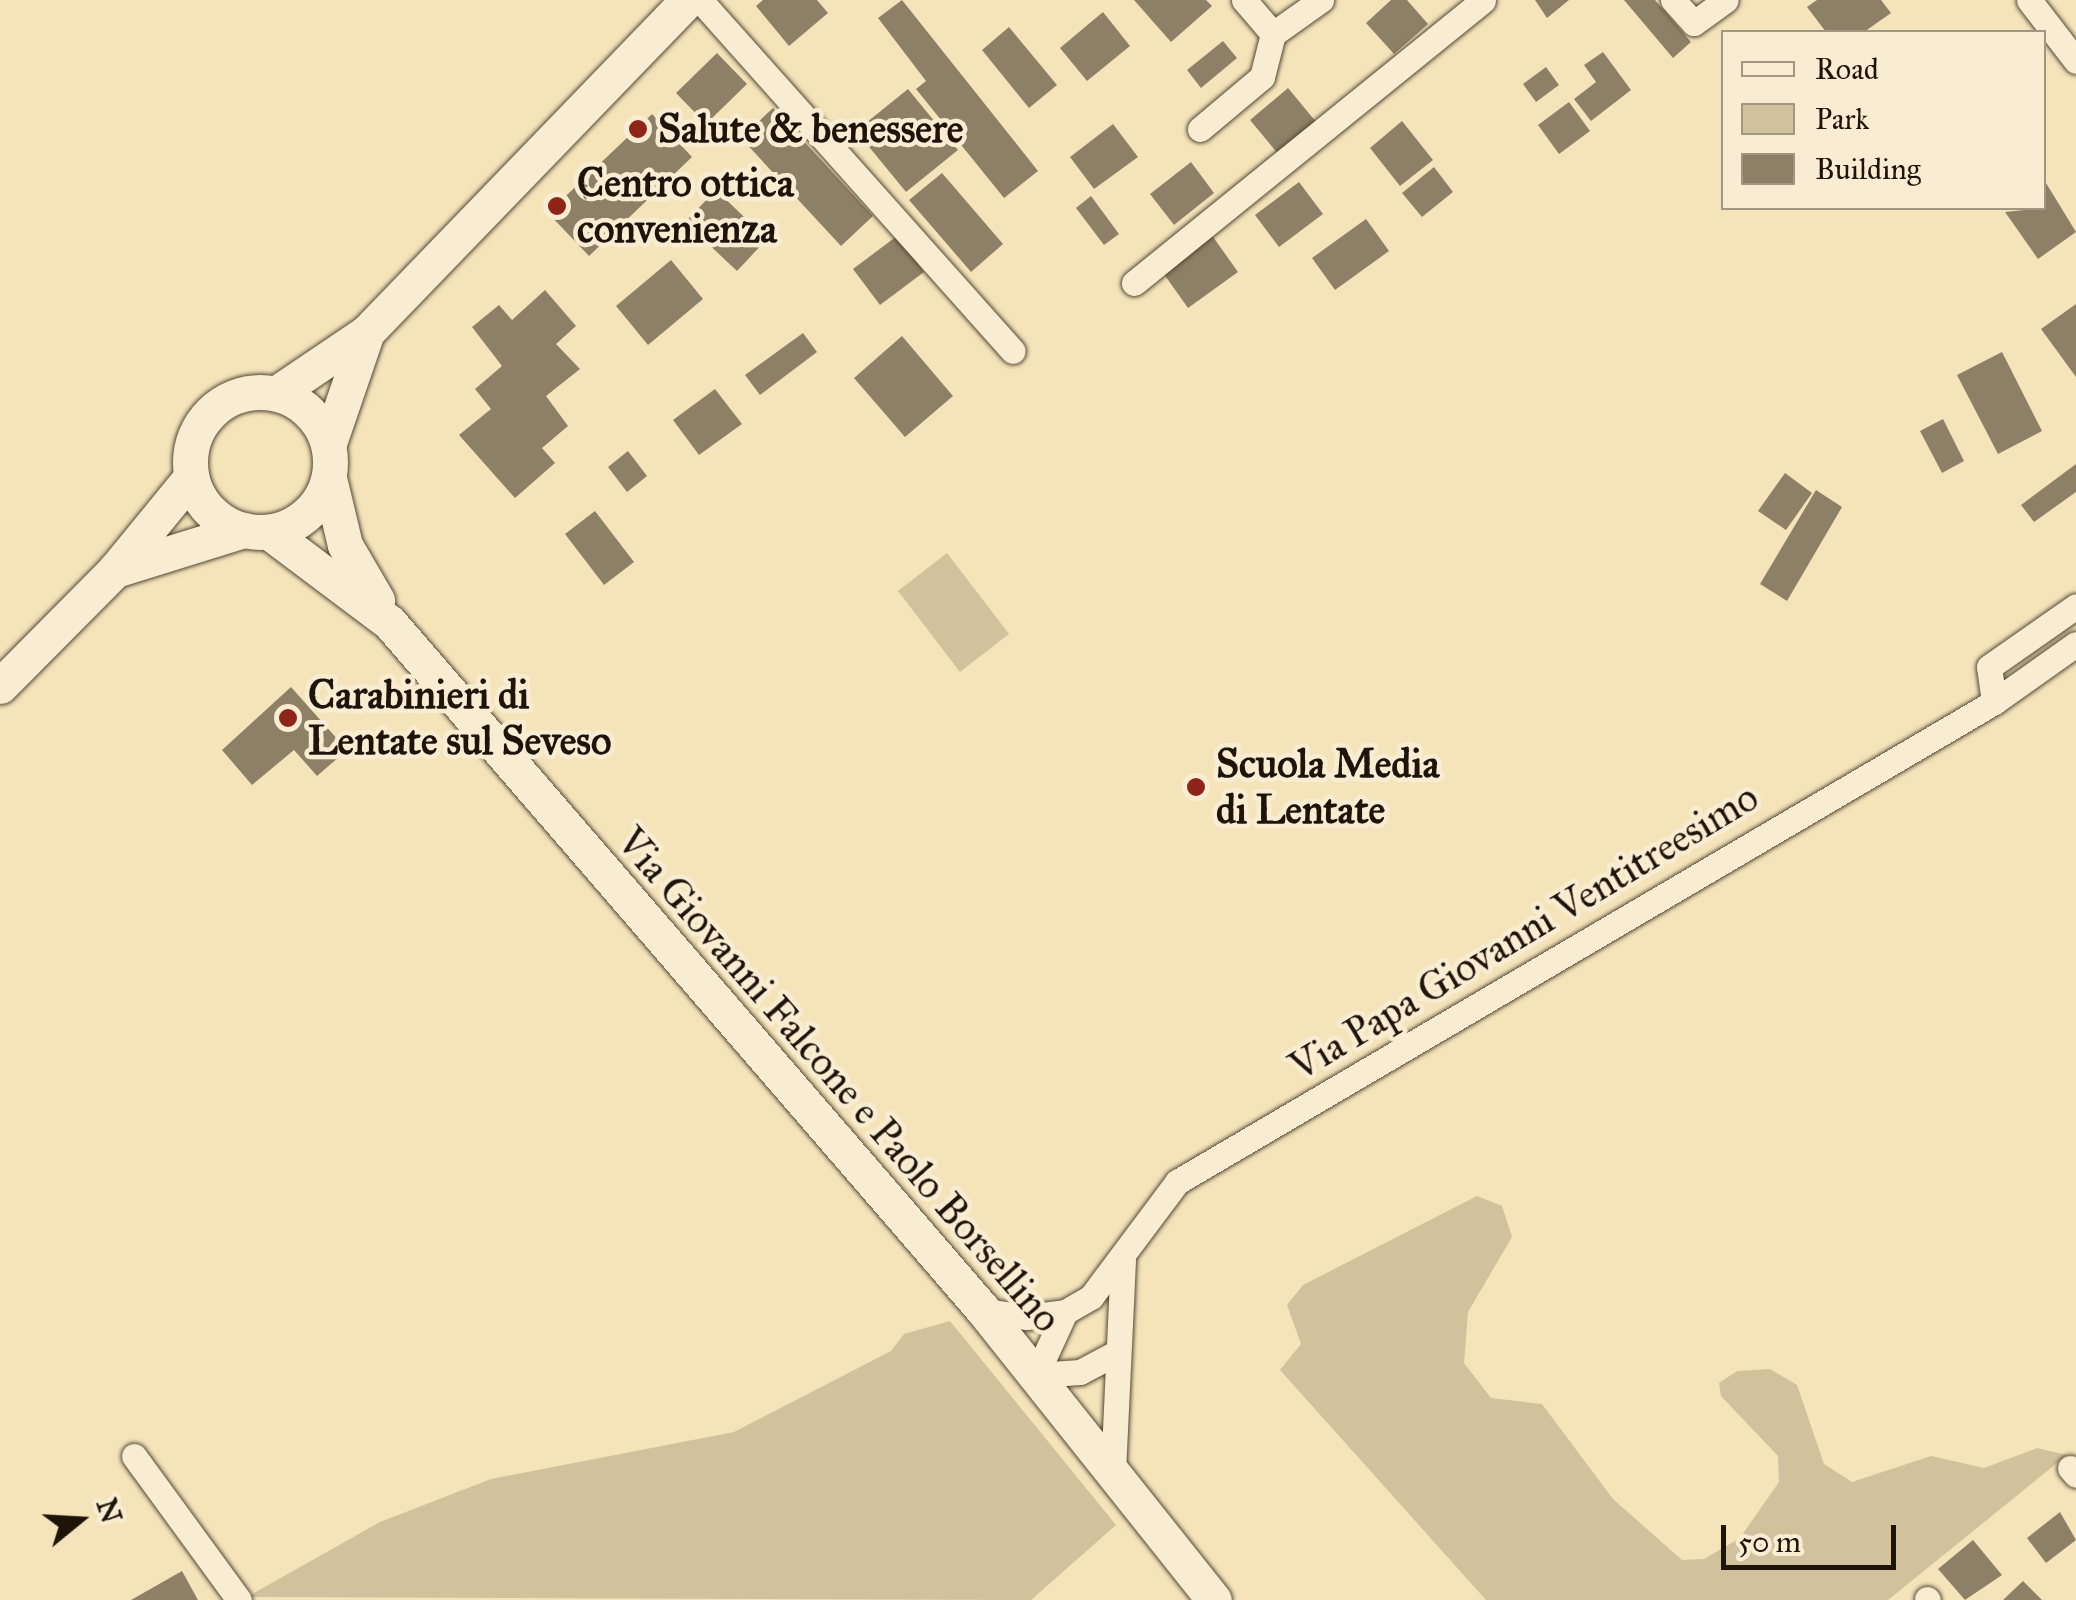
<!DOCTYPE html>
<style>
body{margin:0}
#map{position:relative;width:2076px;height:1600px;overflow:hidden;background:#f5e4ba;font-family:"IM FELL Great Primer",serif}
div>[style]{position:absolute}
[style*='--x']{left:calc(var(--x)*1px);top:calc(var(--y)*1px);width:calc(var(--w)*1px);rotate:calc(var(--a)*1deg)}
.green>*{inset:0;background:#d1c19c}
.building>*{inset:0;background:#8e8066}
.roads{filter:drop-shadow(0 0 2px #544836) drop-shadow(0 0 2px #544836)}
.street>*{height:25px;margin:-12.5px;padding:0 12.5px;transform-origin:12.5px;border-radius:12.5px;background:#f8edd2}
.secondary>*{height:35px;margin:-17.5px;padding:0 17.5px;transform-origin:17.5px;border-radius:17.5px;background:#f8edd2}
.secondary>.ring{margin:-17.5px;padding:0;box-sizing:content-box;background:none;border:35px solid #f8edd2;border-radius:50%}
.dots>*{width:28px;height:28px;translate:-50% -50%;box-sizing:border-box;border:5px solid #f8edd2;border-radius:50%}
span{translate:-50% -50%;white-space:nowrap;text-align:center;line-height:1.15;-webkit-text-stroke:9px #f8edd2;paint-order:stroke}
.poi-label{font-size:40px;color:#1f140a;font-weight:700}
.left{translate:0 -50%;text-align:left}
.street-label{font-size:40px;color:#1f140a}
.legend{position:absolute;left:1721px;top:30px;width:325px;height:180px;box-sizing:border-box;background:#f8edd2;border:2px solid #a19682;margin:0;padding:12px 18px;list-style:none;font-size:30px;color:#1f140a}
.legend li{display:flex;align-items:center;gap:20px;height:50px}
.legend b{width:50px;border:2px solid #a19682}
.north{position:absolute;left:30px;top:1470px;width:100px;height:100px;-webkit-text-stroke:8px #f8edd2;paint-order:stroke;rotate:72deg;font-size:28px;font-weight:700;line-height:40px;text-align:center;color:#1f140a}
.north::after{content:'';display:block;margin:auto;width:35px;height:45px;background:#1f140a;clip-path:polygon(50% 0,100% 100%,50% 72%,0 100%)}
.scale{position:absolute;left:1721px;top:1525px;width:175px;height:45px;box-sizing:border-box;border:5px solid #1f140a;border-top:0;padding-left:12px;font-size:30px;line-height:35px;white-space:nowrap;color:#1f140a;-webkit-text-stroke:8px #f8edd2;paint-order:stroke}
</style>
<div id="map">
<div class="green">
<i style="clip-path:polygon(947px 553px,1009px 634px,960px 672px,898px 591px)"></i>
<i style="clip-path:polygon(1477px 1196px,1502px 1206px,1512px 1237px,1468px 1312px,1464px 1363px,1491px 1398px,1542px 1404px,1613px 1499px,1682px 1560px,1704px 1559px,1740px 1538px,1779px 1482px,1778px 1456px,1721px 1396px,1719px 1383px,1737px 1371px,1770px 1369px,1797px 1385px,1824px 1464px,1852px 1482px,1931px 1456px,1984px 1468px,2037px 1448px,2067px 1455px,1888px 1600px,1486px 1600px,1280px 1370px,1301px 1344px,1287px 1305px,1303px 1285px)"></i>
<i style="clip-path:polygon(950px 1321px,1116px 1525px,1031px 1600px,247px 1597px,380px 1522px,491px 1479px,734px 1432px,891px 1351px,904px 1334px)"></i>
</div>
<div class="building">
<i style="clip-path:polygon(763px 0,817px 0,828px 13px,789px 46px,756px 6px)"></i>
<i style="clip-path:polygon(902px 0,1038px 171px,1004px 198px,916px 89px,926px 81px,878px 18px)"></i>
<i style="clip-path:polygon(1134px 0,1206px 0,1212px 6px,1171px 42px)"></i>
<i style="clip-path:polygon(1391px 0,1407px 0,1428px 24px,1394px 54px,1366px 23px)"></i>
<i style="clip-path:polygon(1535px 0,1569px 0,1547px 18px)"></i>
<i style="clip-path:polygon(1624px 0,1655px 0,1691px 42px,1673px 58px)"></i>
<i style="clip-path:polygon(1817px 0,1881px 0,1891px 13px,1864px 32px,1826px 32px,1807px 7px)"></i>
<i style="clip-path:polygon(1103px 12px,1130px 46px,1087px 81px,1060px 48px)"></i>
<i style="clip-path:polygon(1009px 27px,1057px 85px,1029px 108px,982px 50px)"></i>
<i style="clip-path:polygon(1223px 41px,1237px 58px,1201px 88px,1187px 70px)"></i>
<i style="clip-path:polygon(1603px 52px,1631px 90px,1591px 121px,1574px 99px,1596px 82px,1584px 65px)"></i>
<i style="clip-path:polygon(717px 53px,747px 84px,706px 124px,676px 93px)"></i>
<i style="clip-path:polygon(1546px 67px,1559px 85px,1536px 102px,1523px 84px)"></i>
<i style="clip-path:polygon(1288px 88px,1317px 123px,1279px 155px,1250px 120px)"></i>
<i style="clip-path:polygon(908px 89px,958px 150px,906px 192px,856px 131px)"></i>
<i style="clip-path:polygon(1569px 102px,1590px 131px,1559px 154px,1538px 125px)"></i>
<i style="clip-path:polygon(773px 108px,873px 216px,841px 246px,741px 138px)"></i>
<i style="clip-path:polygon(652px 114px,692px 157px,589px 256px,548px 213px)"></i>
<i style="clip-path:polygon(1402px 121px,1433px 160px,1400px 186px,1370px 148px)"></i>
<i style="clip-path:polygon(1113px 124px,1138px 157px,1094px 189px,1070px 157px)"></i>
<i style="clip-path:polygon(1191px 162px,1214px 193px,1174px 225px,1150px 194px)"></i>
<i style="clip-path:polygon(1434px 167px,1453px 192px,1422px 217px,1402px 193px)"></i>
<i style="clip-path:polygon(942px 173px,1003px 244px,971px 272px,909px 200px)"></i>
<i style="clip-path:polygon(1299px 182px,1323px 214px,1279px 247px,1255px 215px)"></i>
<i style="clip-path:polygon(2046px 183px,2076px 232px,2038px 259px,2005px 212px,2044px 208px)"></i>
<i style="clip-path:polygon(716px 190px,767px 239px,737px 271px,685px 222px)"></i>
<i style="clip-path:polygon(1091px 196px,1119px 234px,1104px 245px,1076px 208px)"></i>
<i style="clip-path:polygon(1366px 219px,1389px 251px,1335px 290px,1312px 258px)"></i>
<i style="clip-path:polygon(1211px 234px,1238px 272px,1188px 308px,1161px 270px)"></i>
<i style="clip-path:polygon(897px 236px,924px 272px,880px 305px,853px 269px)"></i>
<i style="clip-path:polygon(671px 260px,703px 299px,648px 345px,616px 306px)"></i>
<i style="clip-path:polygon(545px 290px,576px 326px,556px 344px,580px 369px,546px 396px,568px 426px,542px 448px,555px 463px,515px 498px,459px 435px,491px 409px,475px 389px,502px 366px,472px 327px,499px 305px,512px 320px)"></i>
<i style="clip-path:polygon(2076px 304px,2076px 377px,2041px 329px)"></i>
<i style="clip-path:polygon(803px 333px,817px 352px,760px 395px,745px 375px)"></i>
<i style="clip-path:polygon(902px 336px,953px 396px,905px 437px,854px 378px)"></i>
<i style="clip-path:polygon(2002px 352px,2042px 431px,1998px 454px,1957px 375px)"></i>
<i style="clip-path:polygon(715px 389px,742px 424px,699px 455px,673px 420px)"></i>
<i style="clip-path:polygon(1943px 419px,1964px 461px,1942px 473px,1920px 431px)"></i>
<i style="clip-path:polygon(628px 451px,647px 476px,627px 492px,608px 467px)"></i>
<i style="clip-path:polygon(2076px 464px,2076px 492px,2034px 522px,2021px 505px)"></i>
<i style="clip-path:polygon(1785px 473px,1812px 493px,1786px 530px,1758px 511px)"></i>
<i style="clip-path:polygon(1816px 490px,1842px 507px,1787px 601px,1760px 584px)"></i>
<i style="clip-path:polygon(595px 511px,634px 562px,604px 585px,565px 534px)"></i>
<i style="clip-path:polygon(291px 687px,347px 750px,317px 776px,294px 750px,252px 785px,222px 750px)"></i>
<i style="clip-path:polygon(2060px 1512px,2076px 1540px,2046px 1563px,2027px 1538px)"></i>
<i style="clip-path:polygon(1973px 1540px,2002px 1575px,1965px 1600px,1938px 1569px)"></i>
<i style="clip-path:polygon(182px 1571px,198px 1600px,131px 1600px)"></i>
<i style="clip-path:polygon(2023px 1581px,2042px 1600px,2003px 1600px)"></i>
</div>
<div class="roads">
<div class="street">
<i style="--x:700;--y:0;--w:470;--a:48.3"></i>
<i style="--x:1244;--y:0;--w:45;--a:49.5"></i>
<i style="--x:1673;--y:0;--w:31;--a:48"></i>
<i style="--x:1694;--y:23;--w:39;--a:-36"></i>
<i style="--x:2029;--y:0;--w:77;--a:52.4"></i>
<i style="--x:1273;--y:34;--w:59;--a:-35.3"></i>
<i style="--x:1200;--y:129;--w:81;--a:-40"></i>
<i style="--x:1262;--y:77;--w:44;--a:-75.7"></i>
<i style="--x:1134;--y:283;--w:449;--a:-39"></i>
<i style="--x:1994;--y:702;--w:35;--a:-98"></i>
<i style="--x:1989;--y:667;--w:106;--a:-35"></i>
<i style="--x:984;--y:1311;--w:42;--a:8.1"></i>
<i style="--x:1026;--y:1317;--w:39;--a:-7"></i>
<i style="--x:1065;--y:1312;--w:30;--a:-30"></i>
<i style="--x:1091;--y:1297;--w:144;--a:-53.2"></i>
<i style="--x:1177;--y:1182;--w:948;--a:-30.43"></i>
<i style="--x:1994;--y:702;--w:100;--a:-35.3"></i>
<i style="--x:1065;--y:1312;--w:69;--a:114.7"></i>
<i style="--x:1036;--y:1375;--w:44;--a:-3.9"></i>
<i style="--x:1080;--y:1372;--w:41;--a:-27.8"></i>
<i style="--x:134;--y:1456;--w:178;--a:53.9"></i>
<i style="--x:2070;--y:1468;--w:9;--a:49"></i>
<i style="--x:1113;--y:1472;--w:213;--a:-87.3"></i>
<i style="--x:1927;--y:1599;--w:1;--a:45"></i>
</div>
<div class="secondary">
<i class="ring" style="left:190px;top:392px;width:105px;height:105px"></i>
<i style="--x:277;--y:393;--w:109;--a:-34.1"></i>
<i style="--x:367;--y:332;--w:462;--a:-46"></i>
<i style="--x:329;--y:443;--w:117;--a:-71.1"></i>
<i style="--x:329;--y:478;--w:69;--a:76.6"></i>
<i style="--x:345;--y:545;--w:64;--a:59.8"></i>
<i style="--x:269;--y:532;--w:151;--a:36.9"></i>
<i style="--x:390;--y:623;--w:909;--a:49.19"></i>
<i style="--x:984;--y:1311;--w:369;--a:51.5"></i>
<i style="--x:115;--y:570;--w:135;--a:-17.2"></i>
<i style="--x:0;--y:686;--w:163;--a:-45.2"></i>
<i style="--x:115;--y:570;--w:120;--a:-50.7"></i>
</div>
</div>
<div class="dots">
<i style="left:638px;top:129px;background:#8f2418"></i>
<i style="left:557px;top:206px;background:#8f2418"></i>
<i style="left:288px;top:718px;background:#8f2418"></i>
<i style="left:1196px;top:787px;background:#8f2418"></i>
</div>
<div class="poi-label">
<span class="left" style="left:658px;top:129px">Salute &amp; benessere</span>
<span class="left" style="left:577px;top:206px">Centro ottica<br>convenienza</span>
<span class="left" style="left:308px;top:718px">Carabinieri di<br>Lentate sul Seveso</span>
<span class="left" style="left:1216px;top:787px">Scuola Media<br>di Lentate</span>
</div>
<div class="street-label">
<span style="left:1524px;top:932px;rotate:-31deg">Via Papa Giovanni Ventitreesimo</span>
<span style="left:839px;top:1080px;rotate:49deg">Via Giovanni Falcone e Paolo Borsellino</span>
</div>
<ul class="legend">
<li><b style="height:12px;background:#f8edd2"></b>Road</li>
<li><b style="height:28px;background:#d1c19c"></b>Park</li>
<li><b style="height:28px;background:#8e8066"></b>Building</li>
</ul>
<div class="north">N</div>
<div class="scale">50 m</div>
</div>
